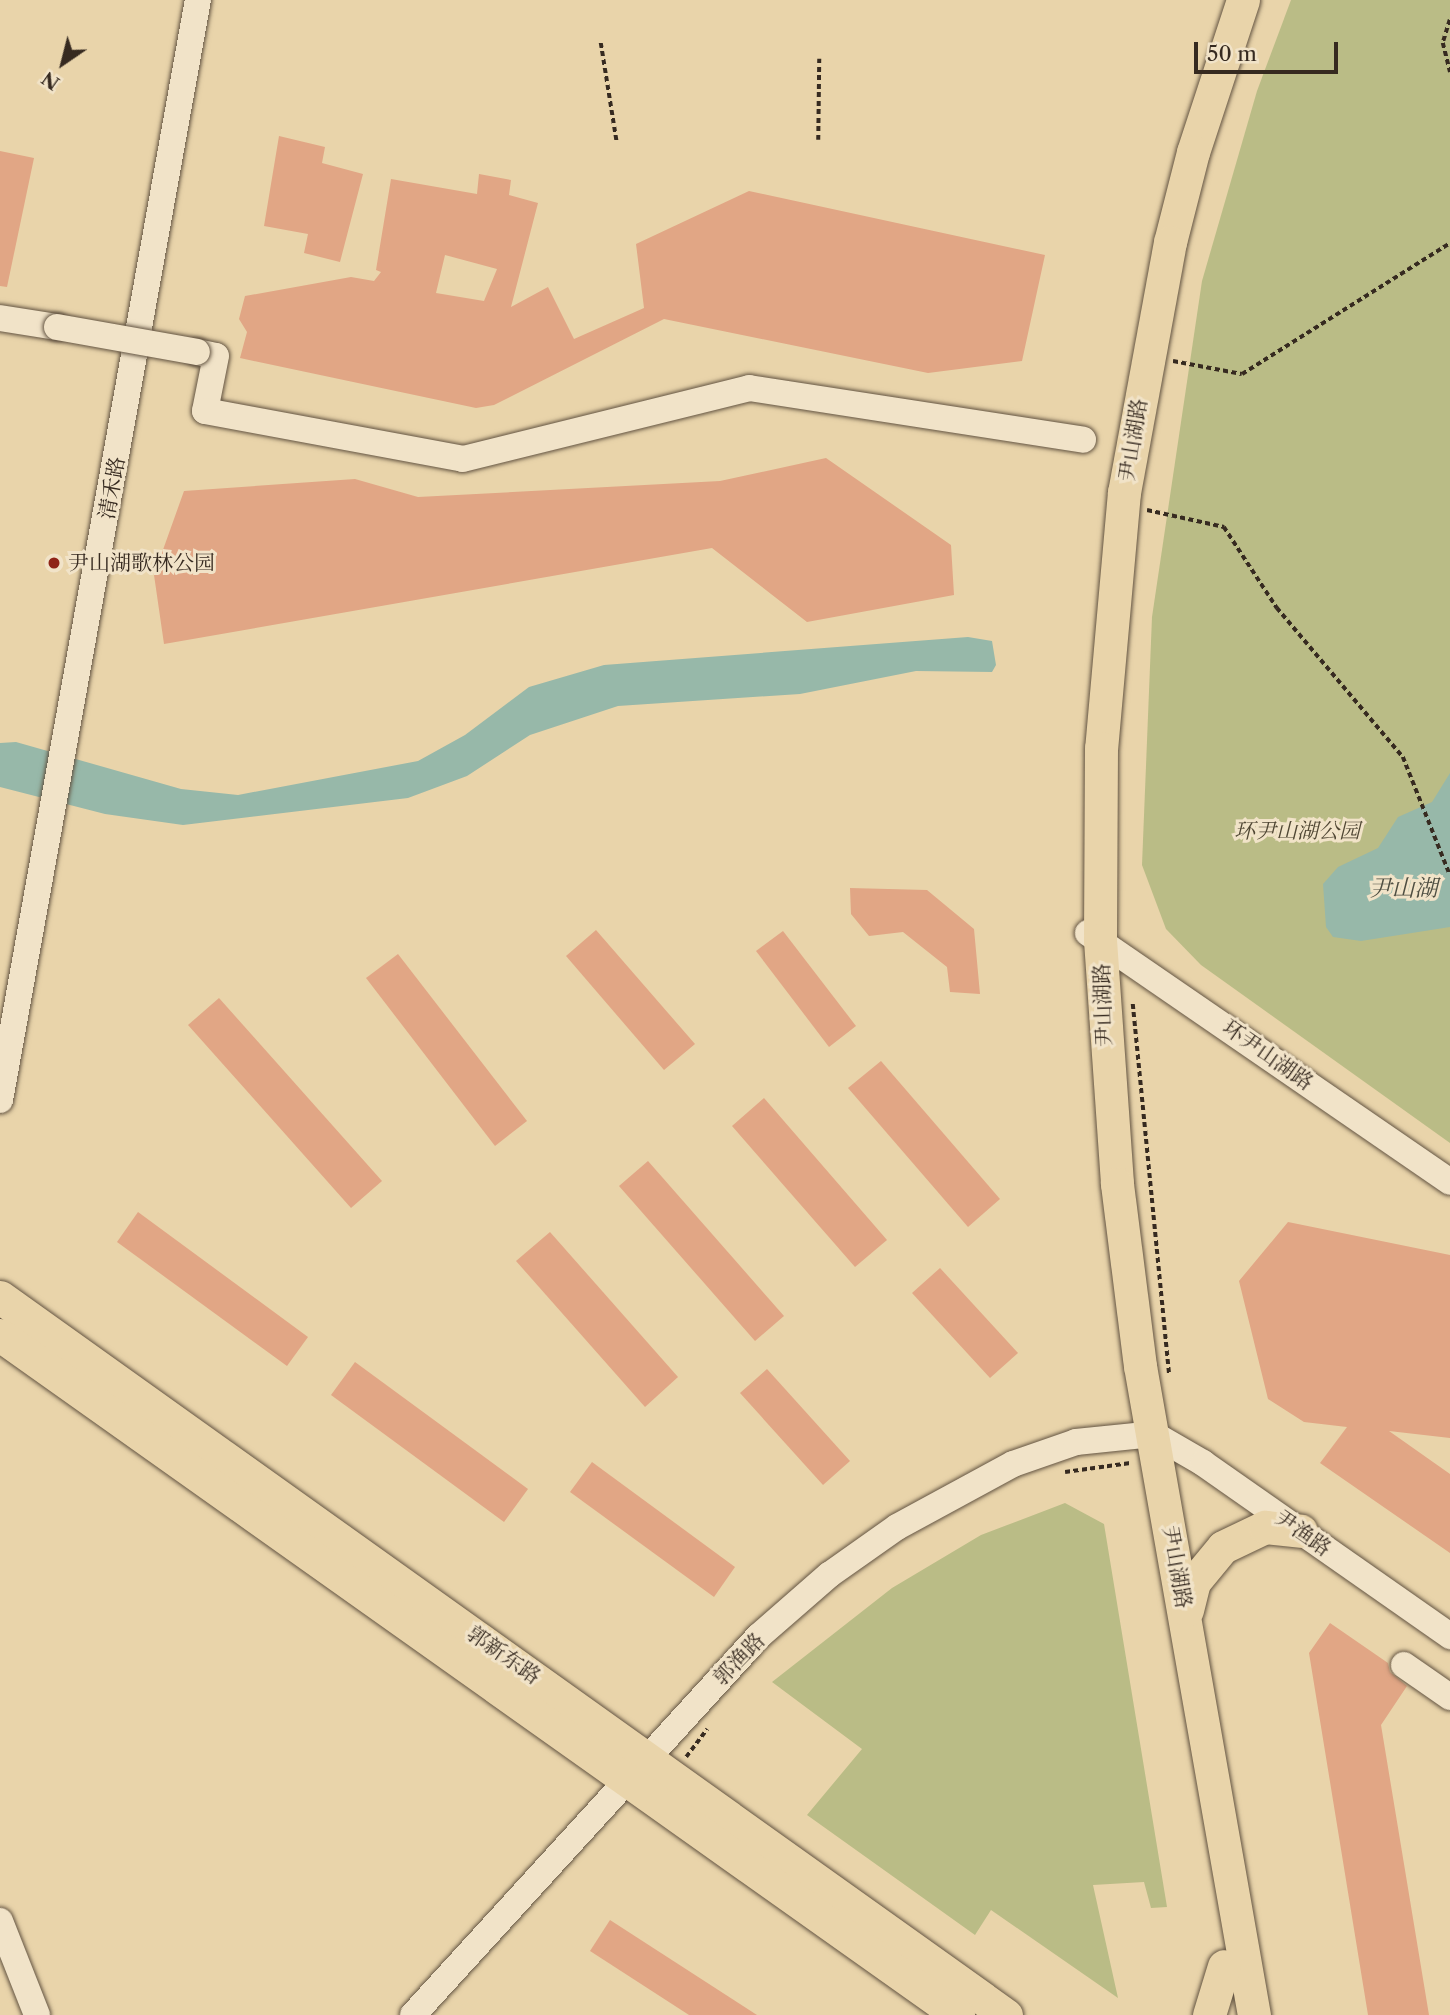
<!DOCTYPE html>
<meta charset="utf-8">
<style>
body{margin:0}
#map{position:relative;width:1450px;height:2015px;overflow:hidden;background:#e9d4aa;font-family:"Libre Caslon Text","Noto Serif SC",serif}
div>[style]{position:absolute}
[style*='--x']{left:calc(var(--x)*1px);top:calc(var(--y)*1px);width:calc(var(--w)*1px);rotate:calc(var(--a)*1deg)}
.green>*{inset:0;background:#babc86}
.water>*{inset:0;background:#97b8a9}
.building>*{inset:0;background:#e1a685}
.path>*{height:3.5px;margin-top:-1.75px;transform-origin:0;background:repeating-linear-gradient(90deg,#362a20 0 5px,transparent 0 8.5px)}
.roads{filter:drop-shadow(0 0 2px #635442) drop-shadow(0 0 2px #635442)}
.minor>*{height:26px;margin:-13px;padding:0 13px;transform-origin:13px;border-radius:13px;background:#f1e3c8}
.major>*{height:33px;margin:-16.5px;padding:0 16.5px;transform-origin:16.5px;border-radius:16.5px;background:#e9d4aa}
.bridges{filter:drop-shadow(0 0 2px #635442) drop-shadow(0 0 2px #635442)}
.minor-bridge>*{height:26px;margin:-13px;padding:0 13px;transform-origin:13px;border-radius:13px;background:#f1e3c8}
.dots>*{width:19px;height:19px;translate:-50% -50%;box-sizing:border-box;border:4px solid #f1e3c8;border-radius:50%}
span{translate:-50% -50%;white-space:nowrap;text-align:center;line-height:1.15;-webkit-text-stroke:6px #f1e3c8;paint-order:stroke}
.street-label{font-size:21px;color:#362a20}
.poi-label{font-size:21px;color:#362a20}
.left{translate:0 -50%;text-align:left}
.park-label{font-size:21px;color:#504734;font-style:italic}
.water-label{font-size:23px;color:#4e4e42;font-style:italic}
.north{position:absolute;left:28px;top:28px;width:70px;height:70px;-webkit-text-stroke:5px #f1e3c8;paint-order:stroke;rotate:215deg;font-size:19px;font-weight:700;line-height:28px;text-align:center;color:#362a20}
.north::after{content:'';display:block;margin:auto;width:24px;height:32px;background:#362a20;clip-path:polygon(50% 0,100% 100%,50% 72%,0 100%)}
.scale{position:absolute;left:1194px;top:42px;width:144px;height:32px;box-sizing:border-box;border:4px solid #362a20;border-top:0;padding-left:9px;font-size:21px;line-height:24px;white-space:nowrap;color:#362a20;-webkit-text-stroke:5px #f1e3c8;paint-order:stroke}
</style>
<div id="map">
<div class="green">
<i style="clip-path:polygon(1291px 0,1450px 0,1450px 1143px,1201px 965px,1166px 929px,1142px 865px,1152px 617px,1202px 281px,1257px 91px)"></i>
<i style="clip-path:polygon(1065px 1503px,1104px 1524px,1167px 1907px,1151px 1908px,1144px 1882px,1093px 1885px,1118px 1998px,991px 1910px,975px 1935px,807px 1815px,862px 1749px,772px 1682px,892px 1588px,981px 1535px)"></i>
</div>
<div class="water">
<i style="clip-path:polygon(968px 637px,992px 641px,996px 665px,992px 672px,916px 671px,800px 694px,618px 706px,530px 735px,467px 776px,408px 798px,183px 825px,105px 814px,0 787px,0 743px,16px 742px,181px 789px,238px 795px,418px 761px,465px 735px,529px 687px,604px 665px)"></i>
<i style="clip-path:polygon(1450px 773px,1450px 927px,1361px 941px,1333px 937px,1326px 927px,1323px 884px,1338px 867px,1378px 848px,1398px 817px,1432px 802px)"></i>
</div>
<div class="building">
<i style="clip-path:polygon(279px 136px,325px 147px,322px 163px,363px 174px,340px 262px,304px 253px,308px 234px,264px 226px)"></i>
<i style="clip-path:polygon(0 151px,34px 158px,7px 287px,0 286px)"></i>
<i style="clip-path:polygon(evenodd,479px 174px,511px 180px,509px 195px,538px 203px,511px 307px,548px 287px,574px 339px,644px 308px,636px 244px,749px 191px,1045px 255px,1022px 361px,928px 373px,664px 319px,494px 405px,476px 408px,240px 358px,247px 332px,239px 319px,245px 296px,351px 277px,374px 281px,381px 272px,376px 270px,391px 179px,477px 194px,479px 174px,445px 255px,497px 269px,484px 301px,436px 293px,445px 255px)"></i>
<i style="clip-path:polygon(826px 458px,951px 545px,954px 595px,807px 622px,712px 548px,164px 644px,154px 575px,184px 491px,355px 479px,418px 497px,720px 481px)"></i>
<i style="clip-path:polygon(850px 888px,927px 890px,974px 929px,980px 994px,950px 992px,947px 967px,903px 932px,869px 936px,851px 914px)"></i>
<i style="clip-path:polygon(596px 930px,695px 1044px,664px 1070px,566px 956px)"></i>
<i style="clip-path:polygon(783px 931px,856px 1026px,829px 1047px,756px 951px)"></i>
<i style="clip-path:polygon(398px 954px,527px 1121px,495px 1146px,366px 978px)"></i>
<i style="clip-path:polygon(219px 998px,382px 1181px,351px 1208px,188px 1025px)"></i>
<i style="clip-path:polygon(881px 1061px,1000px 1199px,968px 1227px,848px 1088px)"></i>
<i style="clip-path:polygon(764px 1098px,887px 1240px,855px 1267px,732px 1126px)"></i>
<i style="clip-path:polygon(648px 1161px,784px 1316px,755px 1341px,619px 1186px)"></i>
<i style="clip-path:polygon(138px 1212px,308px 1337px,287px 1366px,117px 1242px)"></i>
<i style="clip-path:polygon(1288px 1222px,1450px 1255px,1450px 1438px,1389px 1431px,1450px 1474px,1450px 1553px,1320px 1463px,1347px 1427px,1304px 1422px,1268px 1399px,1239px 1281px)"></i>
<i style="clip-path:polygon(550px 1232px,678px 1377px,645px 1407px,516px 1261px)"></i>
<i style="clip-path:polygon(940px 1268px,1018px 1353px,990px 1378px,912px 1293px)"></i>
<i style="clip-path:polygon(355px 1362px,528px 1489px,504px 1522px,331px 1395px)"></i>
<i style="clip-path:polygon(767px 1369px,850px 1461px,823px 1485px,740px 1393px)"></i>
<i style="clip-path:polygon(592px 1462px,735px 1567px,714px 1597px,570px 1492px)"></i>
<i style="clip-path:polygon(1330px 1623px,1388px 1663px,1390px 1672px,1407px 1686px,1381px 1725px,1429px 2015px,1368px 2015px,1309px 1653px)"></i>
<i style="clip-path:polygon(610px 1920px,757px 2015px,689px 2015px,590px 1951px)"></i>
</div>
<div class="path">
<i style="--x:1450;--y:20;--w:24;--a:107"></i>
<i style="--x:1443;--y:43;--w:30;--a:76"></i>
<i style="--x:601;--y:43;--w:101;--a:80.9"></i>
<i style="--x:818;--y:140;--w:81;--a:-89.3"></i>
<i style="--x:1173;--y:361;--w:70;--a:10.7"></i>
<i style="--x:1242;--y:374;--w:246;--a:-32.2"></i>
<i style="--x:1147;--y:510;--w:79;--a:12.4"></i>
<i style="--x:1224;--y:527;--w:97;--a:56.8"></i>
<i style="--x:1277;--y:608;--w:195;--a:49.8"></i>
<i style="--x:1403;--y:757;--w:127;--a:68.3"></i>
<i style="--x:1133;--y:1004;--w:371;--a:84.4"></i>
<i style="--x:1065;--y:1472;--w:66;--a:-7.9"></i>
<i style="--x:686;--y:1757;--w:35;--a:-53"></i>
</div>
<div class="roads">
<div class="minor">
<i style="--x:0;--y:318;--w:58;--a:9"></i>
<i style="--x:197;--y:352;--w:19;--a:12"></i>
<i style="--x:216;--y:356;--w:56;--a:101.3"></i>
<i style="--x:205;--y:411;--w:262;--a:10.5"></i>
<i style="--x:463;--y:459;--w:295;--a:-13.9"></i>
<i style="--x:749;--y:388;--w:338;--a:8.8"></i>
<i style="--x:1088;--y:933;--w:439;--a:34.5"></i>
<i style="--x:0;--y:1100;--w:1118;--a:-79.8"></i>
<i style="--x:1404;--y:1665;--w:56;--a:34.8"></i>
<i style="--x:0;--y:1921;--w:101;--a:68.5"></i>
<i style="--x:413;--y:2015;--w:513;--a:-47.61"></i>
<i style="--x:759;--y:1636;--w:93;--a:-41.1"></i>
<i style="--x:829;--y:1575;--w:83;--a:-35.2"></i>
<i style="--x:897;--y:1527;--w:132;--a:-28.5"></i>
<i style="--x:1013;--y:1464;--w:67;--a:-19.2"></i>
<i style="--x:1076;--y:1442;--w:77;--a:-5.9"></i>
<i style="--x:1153;--y:1434;--w:58;--a:30.1"></i>
<i style="--x:1203;--y:1463;--w:302;--a:35"></i>
</div>
<div class="major">
<i style="--x:1243;--y:0;--w:160;--a:108.2"></i>
<i style="--x:1193;--y:152;--w:93;--a:104.3"></i>
<i style="--x:1170;--y:242;--w:254;--a:100.4"></i>
<i style="--x:1124;--y:492;--w:257;--a:95.1"></i>
<i style="--x:1101;--y:748;--w:192;--a:90.3"></i>
<i style="--x:1100;--y:940;--w:245;--a:86"></i>
<i style="--x:1117;--y:1184;--w:183;--a:82.8"></i>
<i style="--x:1140;--y:1366;--w:659;--a:80.04"></i>
<i style="--x:0;--y:1297;--w:1236;--a:35.52"></i>
<i style="--x:0;--y:1335;--w:1175;--a:35.37"></i>
<i style="--x:1187;--y:1610;--w:29;--a:-76"></i>
<i style="--x:1194;--y:1582;--w:45;--a:-50.4"></i>
<i style="--x:1223;--y:1547;--w:47;--a:-25.5"></i>
<i style="--x:1265;--y:1527;--w:36;--a:6"></i>
<i style="--x:1209;--y:2015;--w:51;--a:-73"></i>
</div>
</div>
<div class="bridges">
<div class="minor-bridge">
<i style="--x:57;--y:327;--w:142;--a:10.1"></i>
</div>
</div>
<div class="dots">
<i style="left:54px;top:563px;background:#8f2418"></i>
</div>
<div class="street-label">
<span style="left:1133px;top:440px;rotate:-81deg">尹山湖路</span>
<span style="left:112px;top:488px;rotate:-80deg">清禾路</span>
<span style="left:1103px;top:1005px;rotate:-92deg">尹山湖路</span>
<span style="left:1268px;top:1055px;rotate:35deg">环尹山湖路</span>
<span style="left:1303px;top:1533px;rotate:35deg">尹渔路</span>
<span style="left:1177px;top:1567px;rotate:80deg">尹山湖路</span>
<span style="left:504px;top:1655px;rotate:35deg">郭新东路</span>
<span style="left:739px;top:1659px;rotate:-46deg">郭渔路</span>
</div>
<div class="poi-label">
<span class="left" style="left:68px;top:563px">尹山湖歌林公园</span>
</div>
<div class="park-label">
<span style="left:1297px;top:831px">环尹山湖公园</span>
</div>
<div class="water-label">
<span style="left:1403px;top:888px">尹山湖</span>
</div>
<div class="north">N</div>
<div class="scale">50 m</div>
</div>
